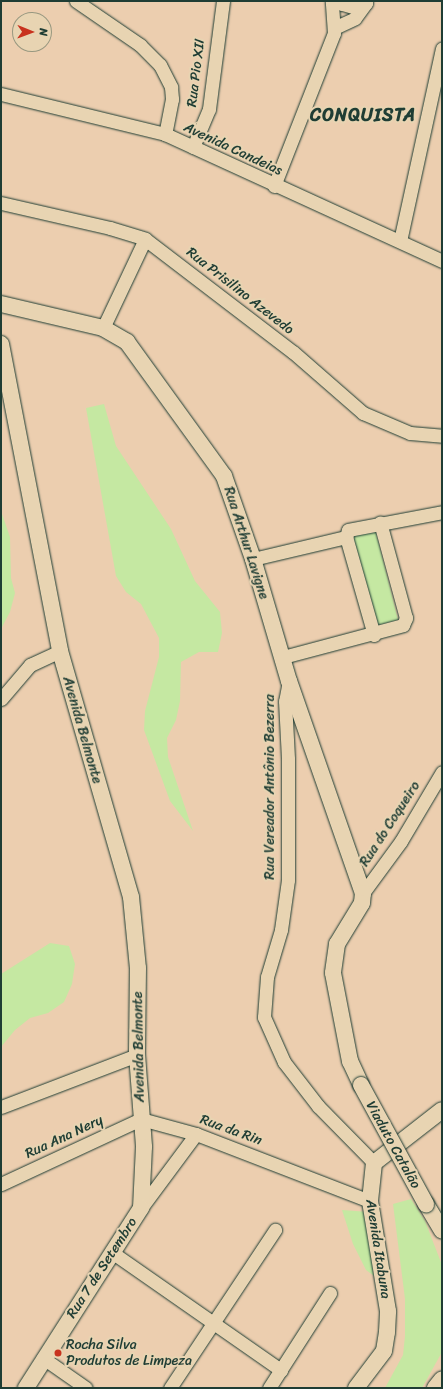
<!DOCTYPE html>
<html>
<head>
<meta charset="utf-8">
<style>
	body { margin:0 }
	#map { position:relative; width:443px; height:1389px; overflow:hidden; background:#ecceaf; font-family:Sriracha,sans-serif }
	div>[style] { position:absolute }
	.green>* { inset:0; background:#c5e8a2 }
	.roads { filter:drop-shadow(0 0 1px #1f3d34) drop-shadow(0 0 1px #1f3d34) }
	.minor>* { height:13px; margin:-6.5px; padding:0 6.5px; transform-origin:6.5px; border-radius:6.5px; background:#e8d4b2 }
	.tertiary>* { height:16px; margin:-8px; padding:0 8px; transform-origin:8px; border-radius:8px; background:#e8d4b2 }
	.bridges { filter:drop-shadow(0 0 1px #1f3d34) drop-shadow(0 0 1px #1f3d34) }
	.tertiary-bridge>* { height:16px; margin:-8px; padding:0 8px; transform-origin:8px; border-radius:8px; background:#e8d4b2 }
	.dots>* { width:11px; height:11px; translate:-50% -50%; box-sizing:border-box; border:2px solid #e8d4b2; border-radius:50% }
	span { translate:-50% -50%; white-space:nowrap; text-align:center; line-height:1.15; -webkit-text-stroke:4px #e8d4b2; paint-order:stroke }
	.street-label { font-size:14px; color:#1f3d34 }
	.poi-label { font-size:14px; color:#1f3d34 }
	.left { translate:0 -50%; text-align:left }
	.district-label { font-size:18px; color:#1f3d34; font-weight:700; letter-spacing:1px }
	.frame { position:absolute; inset:0; border:2px solid #1f3d34; pointer-events:none }
	.north { position:absolute; left:12px; top:12px; width:40px; height:40px; box-sizing:border-box; background:#e8d4b2; border:1px solid #989880; border-radius:50%; rotate:91deg; font-size:11px; font-weight:700; line-height:16px; text-align:center; color:#1f3d34 }
	.north::after { content:''; display:block; margin:auto; width:14px; height:18px; background:#c8321e; clip-path:polygon(50% 0,100% 100%,50% 72%,0 100%) }
</style>
</head>
<body>
<div id="map">
	<div class="green">
		<i style="clip-path:polygon(104px 404px,116px 446px,171px 529px,195px 581px,220px 612px,222px 633px,218px 652px,199px 652px,181px 662px,180px 701px,176px 720px,167px 738px,168px 757px,193px 831px,170px 801px,144px 730px,145px 711px,159px 657px,159px 638px,141px 604px,126px 592px,116px 576px,86px 408px)"></i>
		<i style="clip-path:polygon(1px 511px,10px 537px,11px 578px,15px 593px,10px 612px,1px 629px)"></i>
		<i style="clip-path:polygon(375px 529px,398px 620px,375px 626px,352px 535px)"></i>
		<i style="clip-path:polygon(50px 943px,69px 946px,75px 964px,72px 984px,64px 1002px,48px 1013px,30px 1018px,15px 1030px,1px 1047px,1px 974px)"></i>
		<i style="clip-path:polygon(411px 1199px,425px 1221px,442px 1265px,442px 1352px,422px 1388px,385px 1388px,403px 1355px,405px 1336px,405px 1299px,393px 1204px)"></i>
		<i style="clip-path:polygon(342px 1210px,369px 1212px,377px 1278px,366px 1270px,353px 1244px)"></i>
	</div>
	<div class="roads">
		<div class="minor">
			<i style="left:76px;top:1px;width:78px;rotate:34.5deg"></i>
			<i style="left:140px;top:45px;width:28px;rotate:45deg"></i>
			<i style="left:160px;top:65px;width:25px;rotate:63deg"></i>
			<i style="left:171px;top:87px;width:12px;rotate:85deg"></i>
			<i style="left:172px;top:99px;width:36px;rotate:101deg"></i>
			<i style="left:334px;top:28px;width:23px;rotate:-25deg"></i>
			<i style="left:355px;top:18px;width:19px;rotate:-54deg"></i>
			<i style="left:366px;top:3px;width:11px;rotate:153deg"></i>
			<i style="left:356px;top:8px;width:15px;rotate:-164deg"></i>
			<i style="left:342px;top:4px;width:3px;rotate:-108deg"></i>
			<i style="left:1px;top:94px;width:169px;rotate:13.7deg"></i>
			<i style="left:165px;top:134px;width:305px;rotate:24.6deg"></i>
			<i style="left:193px;top:147px;width:41px;rotate:-67.2deg"></i>
			<i style="left:209px;top:109px;width:109px;rotate:-82.6deg"></i>
			<i style="left:274px;top:186px;width:164px;rotate:-68.6deg"></i>
			<i style="left:334px;top:33px;width:32px;rotate:-94deg"></i>
			<i style="left:1px;top:203px;width:112px;rotate:12.9deg"></i>
			<i style="left:110px;top:228px;width:37px;rotate:17deg"></i>
			<i style="left:145px;top:239px;width:186px;rotate:37.4deg"></i>
			<i style="left:293px;top:352px;width:93px;rotate:41.1deg"></i>
			<i style="left:363px;top:413px;width:51px;rotate:23.1deg"></i>
			<i style="left:410px;top:433px;width:32px;rotate:5deg"></i>
			<i style="left:400px;top:241px;width:197px;rotate:-77.7deg"></i>
			<i style="left:103px;top:328px;width:98px;rotate:-64.7deg"></i>
			<i style="left:253px;top:559px;width:96px;rotate:-13.3deg"></i>
			<i style="left:374px;top:635px;width:102px;rotate:-105.9deg"></i>
			<i style="left:346px;top:537px;width:7px;rotate:-74deg"></i>
			<i style="left:348px;top:530px;width:96px;rotate:-10.8deg"></i>
			<i style="left:283px;top:657px;width:124px;rotate:-14.9deg"></i>
			<i style="left:403px;top:625px;width:8px;rotate:-67deg"></i>
			<i style="left:406px;top:618px;width:99px;rotate:-105.2deg"></i>
			<i style="left:289px;top:681px;width:20px;rotate:101deg"></i>
			<i style="left:285px;top:701px;width:58px;rotate:87deg"></i>
			<i style="left:288px;top:759px;width:121px;rotate:90deg"></i>
			<i style="left:288px;top:880px;width:50px;rotate:98deg"></i>
			<i style="left:281px;top:930px;width:49px;rotate:106.6deg"></i>
			<i style="left:267px;top:977px;width:40px;rotate:94.3deg"></i>
			<i style="left:264px;top:1017px;width:49px;rotate:66deg"></i>
			<i style="left:284px;top:1062px;width:56px;rotate:52.3deg"></i>
			<i style="left:318px;top:1106px;width:80px;rotate:45.5deg"></i>
			<i style="left:1px;top:699px;width:45px;rotate:-49.5deg"></i>
			<i style="left:30px;top:665px;width:33px;rotate:-25deg"></i>
			<i style="left:363px;top:893px;width:64px;rotate:-53.8deg"></i>
			<i style="left:401px;top:841px;width:80px;rotate:-59.3deg"></i>
			<i style="left:1px;top:1107px;width:146px;rotate:-20.9deg"></i>
			<i style="left:1px;top:1184px;width:154px;rotate:-24.9deg"></i>
			<i style="left:141px;top:1119px;width:57px;rotate:15.3deg"></i>
			<i style="left:196px;top:1134px;width:186px;rotate:21.1deg"></i>
			<i style="left:141px;top:1208px;width:92px;rotate:-53.4deg"></i>
			<i style="left:113px;top:1253px;width:205px;rotate:34.9deg"></i>
			<i style="left:43px;top:1358px;width:52px;rotate:34.9deg"></i>
			<i style="left:170px;top:1388px;width:190px;rotate:-56.4deg"></i>
			<i style="left:269px;top:1388px;width:113px;rotate:-57.3deg"></i>
		</div>
		<div class="tertiary">
			<i style="left:1px;top:304px;width:105px;rotate:13.2deg"></i>
			<i style="left:103px;top:328px;width:28px;rotate:30deg"></i>
			<i style="left:127px;top:342px;width:165px;rotate:54.1deg"></i>
			<i style="left:224px;top:476px;width:88px;rotate:70.7deg"></i>
			<i style="left:253px;top:559px;width:127px;rotate:73.6deg"></i>
			<i style="left:289px;top:681px;width:225px;rotate:70.8deg"></i>
			<i style="left:363px;top:893px;width:10px;rotate:96deg"></i>
			<i style="left:362px;top:903px;width:48px;rotate:121.4deg"></i>
			<i style="left:337px;top:944px;width:29px;rotate:98deg"></i>
			<i style="left:333px;top:973px;width:90px;rotate:79.1deg"></i>
			<i style="left:350px;top:1061px;width:26px;rotate:65deg"></i>
			<i style="left:1px;top:344px;width:313px;rotate:79.1deg"></i>
			<i style="left:60px;top:651px;width:256px;rotate:73.9deg"></i>
			<i style="left:131px;top:897px;width:71px;rotate:84.4deg"></i>
			<i style="left:138px;top:968px;width:87px;rotate:90.7deg"></i>
			<i style="left:137px;top:1055px;width:92px;rotate:85.6deg"></i>
			<i style="left:144px;top:1147px;width:61px;rotate:92.8deg"></i>
			<i style="left:141px;top:1208px;width:214px;rotate:122.6deg"></i>
			<i style="left:426px;top:1204px;width:31px;rotate:59deg"></i>
			<i style="left:356px;top:1388px;width:46px;rotate:-52.9deg"></i>
			<i style="left:384px;top:1351px;width:19px;rotate:-81deg"></i>
			<i style="left:387px;top:1332px;width:21px;rotate:-87deg"></i>
			<i style="left:388px;top:1311px;width:111px;rotate:-99.3deg"></i>
			<i style="left:370px;top:1201px;width:38px;rotate:-84deg"></i>
			<i style="left:374px;top:1163px;width:86px;rotate:-37.9deg"></i>
			<i style="left:435px;top:1388px;width:11px;rotate:-52deg"></i>
		</div>
	</div>
	<div class="bridges">
		<div class="tertiary-bridge">
			<i style="left:361px;top:1085px;width:136px;rotate:61.4deg"></i>
		</div>
	</div>
	<div class="dots">
		<i style="left:58px;top:1353px;background:#c8321e"></i>
	</div>
	<div class="street-label">
		<span style="left:196px;top:73px;rotate:-83deg">Rua Pio XII</span>
		<span style="left:233px;top:149px;rotate:25deg">Avenida Candeias</span>
		<span style="left:240px;top:291px;rotate:38deg">Rua Prisilino Azevedo</span>
		<span style="left:246px;top:543px;rotate:72deg">Rua Arthur Lavigne</span>
		<span style="left:82px;top:730px;rotate:74deg">Avenida Belmonte</span>
		<span style="left:270px;top:787px;rotate:-90deg">Rua Vereador Antônio Bezerra</span>
		<span style="left:390px;top:824px;rotate:-57deg">Rua do Coqueiro</span>
		<span style="left:139px;top:1047px;rotate:-91deg">Avenida Belmonte</span>
		<span style="left:231px;top:1130px;rotate:20deg">Rua da Rin</span>
		<span style="left:64px;top:1137px;rotate:-25deg">Rua Ana Nery</span>
		<span style="left:393px;top:1145px;rotate:61deg">Viaduto Catalão</span>
		<span style="left:378px;top:1249px;rotate:81deg">Avenida Itabuna</span>
		<span style="left:102px;top:1268px;rotate:-57deg">Rua 7 de Setembro</span>
	</div>
	<div class="poi-label">
		<span class="left" style="left:66px;top:1353px">Rocha Silva<br>Produtos de Limpeza</span>
	</div>
	<div class="district-label">
		<span style="left:363px;top:115px">CONQUISTA</span>
	</div>
	<div class="frame"></div>
	<div class="north">N</div>
</div>
</body>
</html>
